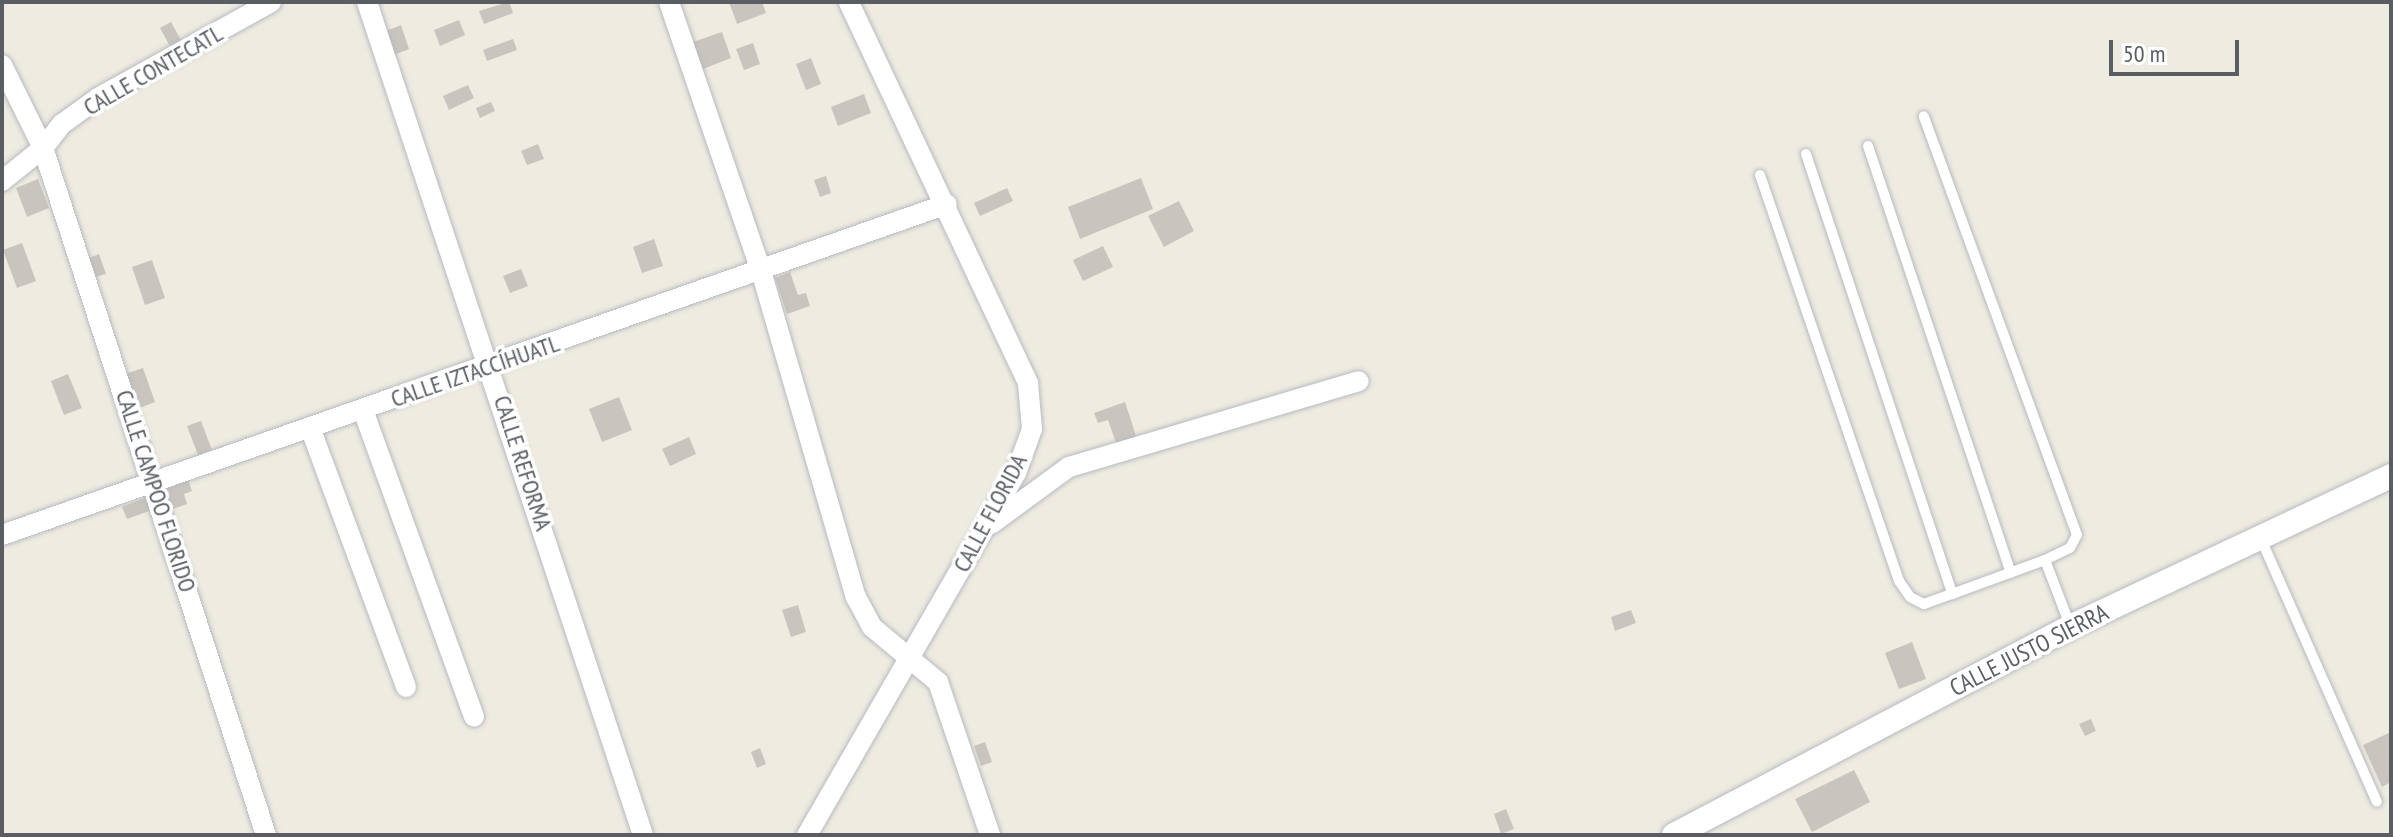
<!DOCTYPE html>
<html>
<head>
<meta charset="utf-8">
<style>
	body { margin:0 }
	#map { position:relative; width:2393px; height:837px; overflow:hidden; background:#eeebe1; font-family:"PT Sans Narrow",sans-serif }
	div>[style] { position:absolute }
	.building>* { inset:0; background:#c9c5be }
	.roads { filter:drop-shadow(0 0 2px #b7babf) drop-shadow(0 0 2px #b7babf) }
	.service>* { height:10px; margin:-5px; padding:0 5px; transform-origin:5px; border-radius:5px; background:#fff }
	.minor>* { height:20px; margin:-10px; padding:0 10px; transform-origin:10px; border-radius:10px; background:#fff }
	.tertiary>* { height:24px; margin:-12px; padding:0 12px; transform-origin:12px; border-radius:12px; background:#fff }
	span { translate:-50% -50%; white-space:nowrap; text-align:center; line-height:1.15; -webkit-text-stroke:7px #fff; paint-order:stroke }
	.street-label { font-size:24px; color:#5a5e63 }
	.frame { position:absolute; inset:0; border:4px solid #5a5e63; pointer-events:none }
	.scale { position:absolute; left:2109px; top:40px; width:130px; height:36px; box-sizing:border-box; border:4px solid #5a5e63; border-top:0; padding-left:10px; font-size:24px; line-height:28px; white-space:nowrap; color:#5a5e63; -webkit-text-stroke:6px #fff; paint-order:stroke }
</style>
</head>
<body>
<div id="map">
	<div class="building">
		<i style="clip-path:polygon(509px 2px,513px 13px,484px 24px,479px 11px)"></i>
		<i style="clip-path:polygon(729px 2px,762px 2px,766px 13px,737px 24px)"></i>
		<i style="clip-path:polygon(459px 20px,465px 35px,440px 46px,434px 30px)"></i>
		<i style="clip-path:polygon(171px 22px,182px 42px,171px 48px,160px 28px)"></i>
		<i style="clip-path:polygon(401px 25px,409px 49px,394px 55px,386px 31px)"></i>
		<i style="clip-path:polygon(722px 32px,731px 58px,703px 69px,693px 42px)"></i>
		<i style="clip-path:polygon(513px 39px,517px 50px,487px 61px,483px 50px)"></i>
		<i style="clip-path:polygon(753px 43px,760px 64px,744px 70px,736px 49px)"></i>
		<i style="clip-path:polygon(811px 58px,821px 84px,806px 90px,796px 64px)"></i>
		<i style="clip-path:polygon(468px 85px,474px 98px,449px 110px,443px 96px)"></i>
		<i style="clip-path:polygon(864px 94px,871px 113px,838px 126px,831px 107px)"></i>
		<i style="clip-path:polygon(491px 102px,495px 111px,480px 118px,476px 108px)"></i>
		<i style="clip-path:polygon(538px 144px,544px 159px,527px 165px,521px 151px)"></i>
		<i style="clip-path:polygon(826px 176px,831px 193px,820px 197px,814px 180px)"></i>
		<i style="clip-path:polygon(1141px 178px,1153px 209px,1080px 239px,1068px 207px)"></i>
		<i style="clip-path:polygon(38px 179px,49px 208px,27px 217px,16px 188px)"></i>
		<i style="clip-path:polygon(1007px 188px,1013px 201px,980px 216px,974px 203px)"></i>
		<i style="clip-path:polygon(1179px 201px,1194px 231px,1164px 247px,1148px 216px)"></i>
		<i style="clip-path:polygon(654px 239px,663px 266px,642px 273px,633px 247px)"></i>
		<i style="clip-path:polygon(22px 243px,36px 281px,17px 288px,3px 250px)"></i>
		<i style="clip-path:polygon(1103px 246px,1113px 267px,1083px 281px,1073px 260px)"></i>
		<i style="clip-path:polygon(99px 254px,106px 274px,95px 277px,89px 258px)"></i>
		<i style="clip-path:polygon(152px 260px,165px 298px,145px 305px,132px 267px)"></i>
		<i style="clip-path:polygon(521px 269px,528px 286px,510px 293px,503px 276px)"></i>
		<i style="clip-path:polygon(790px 272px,798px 295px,806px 293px,810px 306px,787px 314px,775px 278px)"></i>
		<i style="clip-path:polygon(143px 368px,155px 402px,137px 409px,125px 374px)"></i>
		<i style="clip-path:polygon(68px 374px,82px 408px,64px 415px,51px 381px)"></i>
		<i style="clip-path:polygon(619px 397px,632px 430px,602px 442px,589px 409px)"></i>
		<i style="clip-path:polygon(1125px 402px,1137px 439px,1117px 446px,1108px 420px,1098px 423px,1094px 413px)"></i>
		<i style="clip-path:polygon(201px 421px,212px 450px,198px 455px,187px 426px)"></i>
		<i style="clip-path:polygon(689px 437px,696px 454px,670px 466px,662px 449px)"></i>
		<i style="clip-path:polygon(188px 479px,192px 491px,184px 494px,187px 504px,170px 510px,162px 488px)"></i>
		<i style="clip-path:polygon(147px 497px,152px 510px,127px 519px,122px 507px)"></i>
		<i style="clip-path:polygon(798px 605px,806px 632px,791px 637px,782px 610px)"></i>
		<i style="clip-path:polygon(1631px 610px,1636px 623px,1615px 631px,1611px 617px)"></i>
		<i style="clip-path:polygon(1912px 642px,1926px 679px,1899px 689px,1885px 653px)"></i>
		<i style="clip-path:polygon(2091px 719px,2096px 731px,2085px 736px,2079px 724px)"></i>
		<i style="clip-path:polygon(2389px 733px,2391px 782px,2382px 787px,2363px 745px)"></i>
		<i style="clip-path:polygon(985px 742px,992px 762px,981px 766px,974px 746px)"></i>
		<i style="clip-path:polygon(760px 748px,766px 764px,757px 768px,751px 752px)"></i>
		<i style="clip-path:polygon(1854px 770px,1870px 802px,1812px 832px,1795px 799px)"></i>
		<i style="clip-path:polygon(1506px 809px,1514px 829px,1501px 834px,1494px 814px)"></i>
	</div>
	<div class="roads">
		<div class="service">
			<i style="left:1868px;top:146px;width:450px;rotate:71.5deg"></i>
			<i style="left:1806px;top:154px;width:464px;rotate:71.6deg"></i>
			<i style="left:1760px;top:175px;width:429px;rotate:71.1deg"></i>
			<i style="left:1899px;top:581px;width:19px;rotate:55deg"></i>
			<i style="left:1910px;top:597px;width:16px;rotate:27deg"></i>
			<i style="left:1924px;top:604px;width:30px;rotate:-20deg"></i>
			<i style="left:1952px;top:594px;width:99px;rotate:-20.1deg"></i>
			<i style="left:2045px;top:560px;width:28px;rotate:-26deg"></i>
			<i style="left:2070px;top:548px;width:15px;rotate:-62deg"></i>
			<i style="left:2077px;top:535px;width:446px;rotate:-110.1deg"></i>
			<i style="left:2261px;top:539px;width:287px;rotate:66.2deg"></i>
			<i style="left:2045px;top:560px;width:70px;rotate:69deg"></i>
		</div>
		<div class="minor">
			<i style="left:367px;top:2px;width:878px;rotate:71.67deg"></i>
			<i style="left:669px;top:2px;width:284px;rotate:71.1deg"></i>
			<i style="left:761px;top:271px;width:340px;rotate:73.8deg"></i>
			<i style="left:856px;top:597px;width:34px;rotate:62deg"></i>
			<i style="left:872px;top:627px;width:86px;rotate:39.8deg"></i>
			<i style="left:938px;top:682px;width:162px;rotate:71.2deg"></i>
			<i style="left:2px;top:65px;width:93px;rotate:63.7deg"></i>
			<i style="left:43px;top:148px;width:722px;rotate:72.02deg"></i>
			<i style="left:2px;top:181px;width:53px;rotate:-38.8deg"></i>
			<i style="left:43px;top:148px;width:31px;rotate:-52deg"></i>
			<i style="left:62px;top:124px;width:44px;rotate:-35.8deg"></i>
			<i style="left:98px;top:98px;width:198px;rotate:-29deg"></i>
			<i style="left:363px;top:410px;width:326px;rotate:70.1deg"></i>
			<i style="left:311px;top:430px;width:274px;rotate:69.7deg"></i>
			<i style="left:991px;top:524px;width:97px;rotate:-36.2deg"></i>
			<i style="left:1069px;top:467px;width:302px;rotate:-16.5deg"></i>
			<i style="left:2px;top:535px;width:1001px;rotate:-19.3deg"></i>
			<i style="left:807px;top:835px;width:418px;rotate:-60deg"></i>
			<i style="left:1016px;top:473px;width:47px;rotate:-70deg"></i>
			<i style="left:1032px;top:429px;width:46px;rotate:-95deg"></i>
			<i style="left:1028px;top:383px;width:421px;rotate:-115.2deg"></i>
		</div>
		<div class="tertiary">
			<i style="left:1674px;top:835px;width:447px;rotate:-27.7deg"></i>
			<i style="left:2070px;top:627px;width:355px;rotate:-25.2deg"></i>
		</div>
	</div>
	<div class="street-label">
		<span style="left:153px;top:70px;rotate:-30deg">CALLE CONTECATL</span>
		<span style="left:475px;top:371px;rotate:-19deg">CALLE IZTACCÍHUATL</span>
		<span style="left:523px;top:463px;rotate:72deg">CALLE REFORMA</span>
		<span style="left:156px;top:491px;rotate:72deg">CALLE CAMPOO FLORIDO</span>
		<span style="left:990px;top:513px;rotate:-62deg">CALLE FLORIDA</span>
		<span style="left:2029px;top:650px;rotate:-27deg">CALLE JUSTO SIERRA</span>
	</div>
	<div class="frame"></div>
	<div class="scale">50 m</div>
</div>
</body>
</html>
